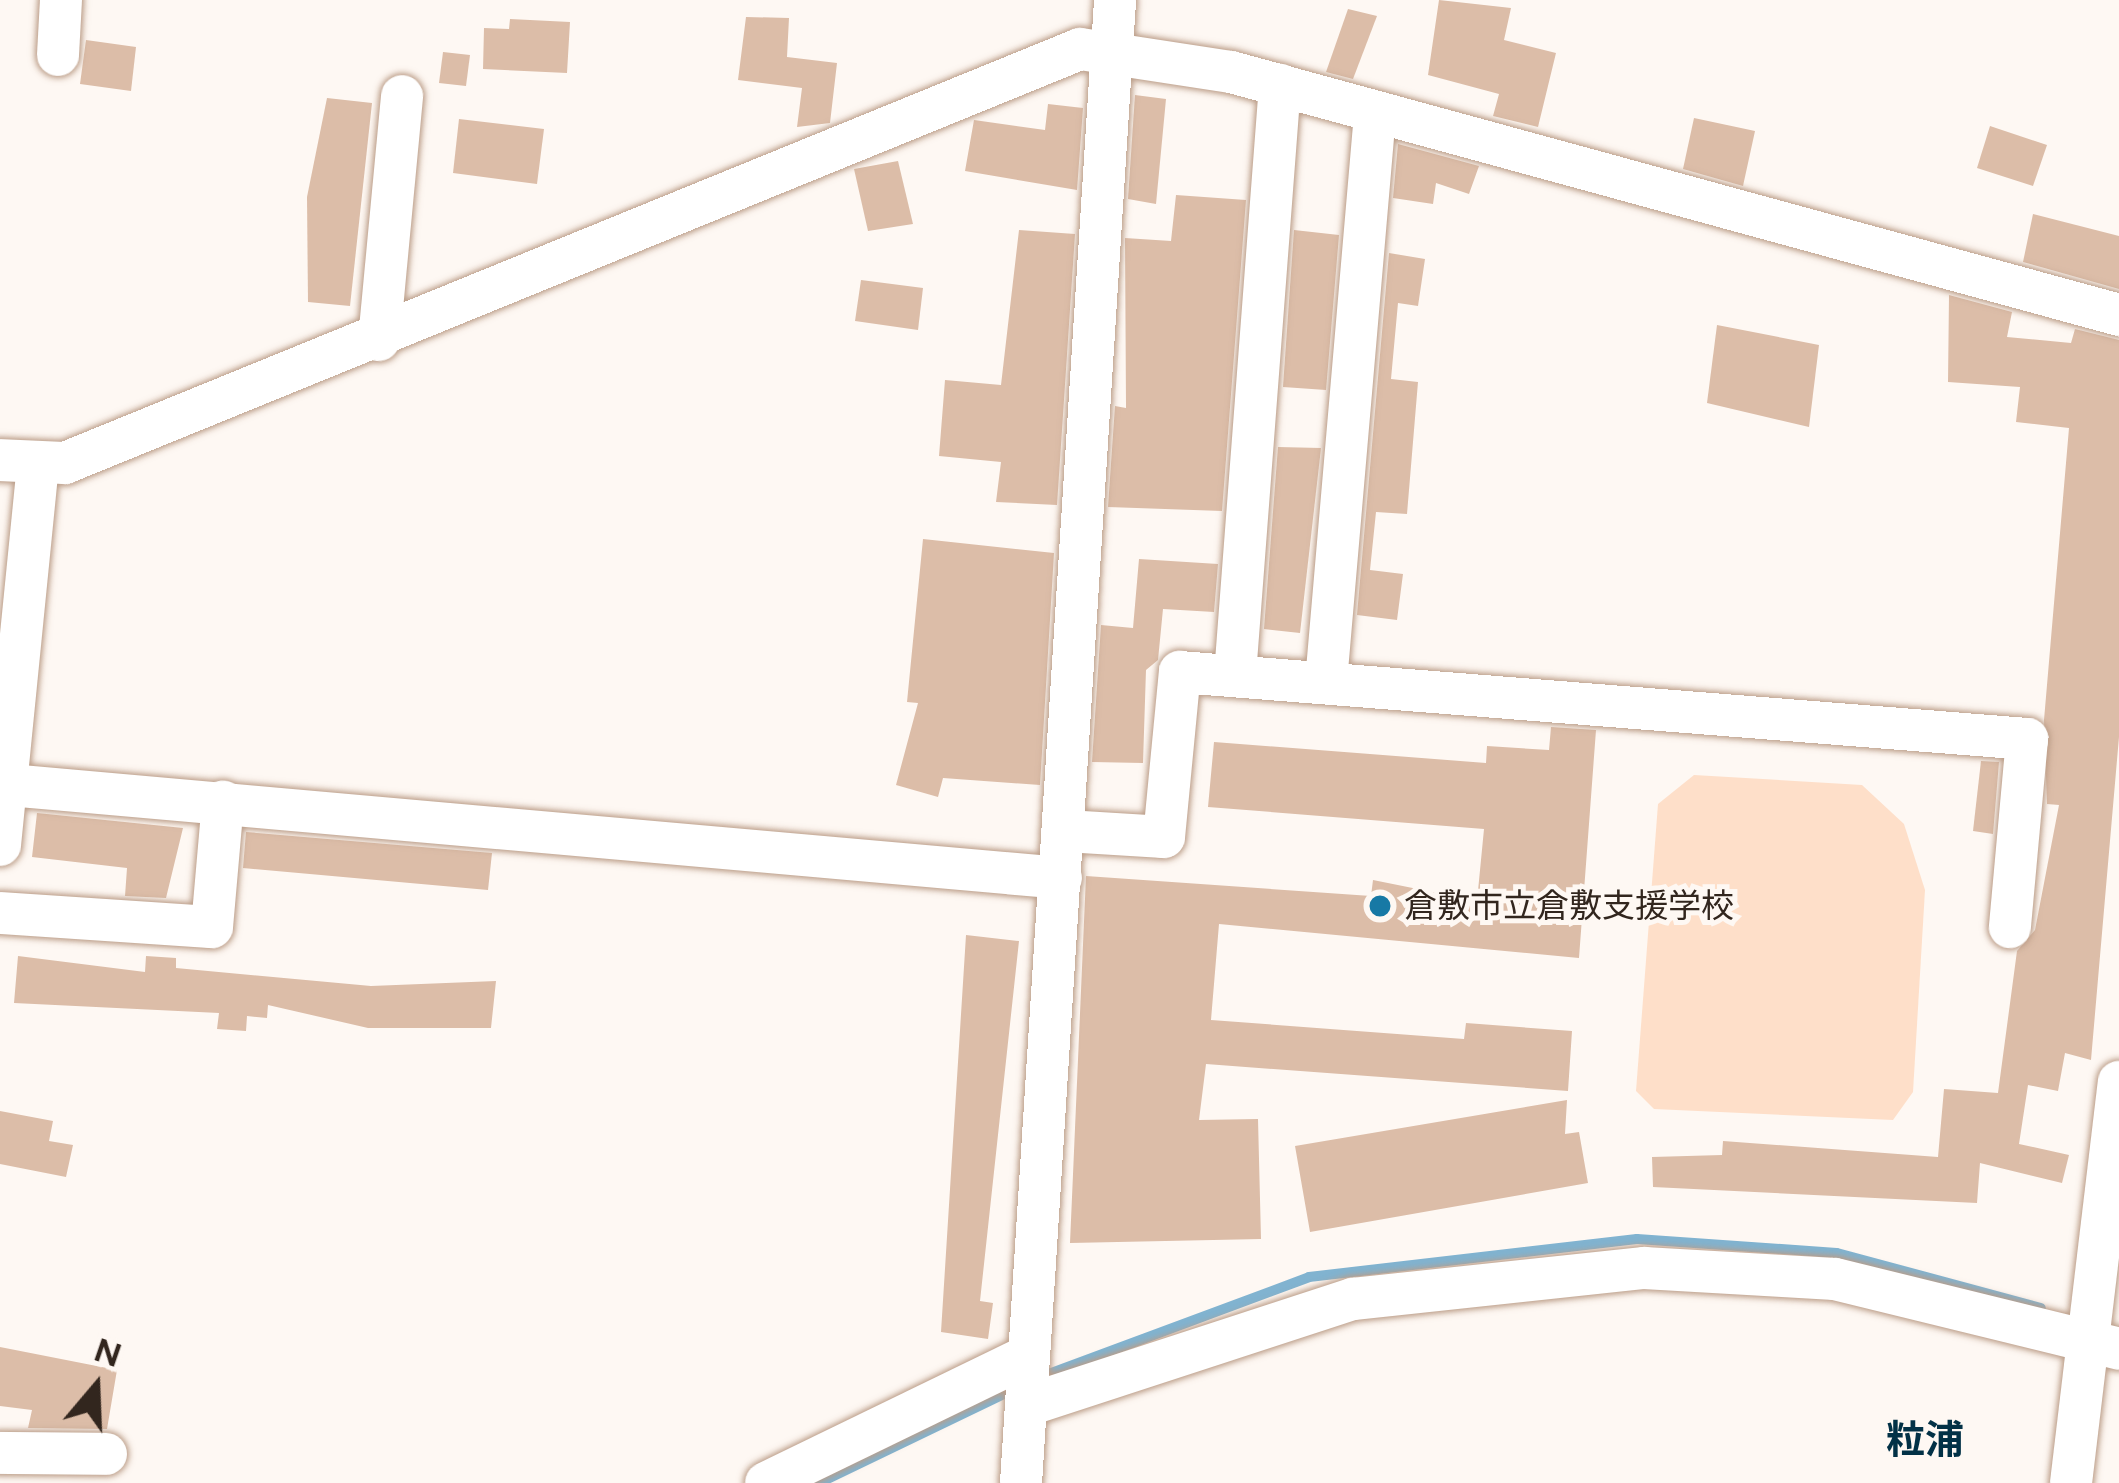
<!DOCTYPE html>
<html>
<head>
<meta charset="utf-8">
<style>
	body { margin:0 }
	#map { position:relative; width:2119px; height:1483px; overflow:hidden; background:#fef8f3; font-family:Figtree,"Noto Sans JP",sans-serif }
	div>[style] { position:absolute }
	.green>* { inset:0; background:#fedfc9 }
	.stream>* { height:10px; margin:-5px; padding:0 5px; transform-origin:5px; border-radius:5px; background:#81b3d0 }
	.building>* { inset:0; background:#dcbda8 }
	.roads { filter:drop-shadow(0 0 3px #bb9d88) drop-shadow(0 0 3px #bb9d88) }
	.minor>* { height:42px; margin:-21px; padding:0 21px; transform-origin:21px; border-radius:21px; background:#fff }
	.dots>* { width:33px; height:33px; translate:-50% -50%; box-sizing:border-box; border:6px solid #fef8f3; border-radius:50% }
	span { translate:-50% -50%; white-space:nowrap; text-align:center; line-height:1.15; -webkit-text-stroke:10px #fef8f3; paint-order:stroke }
	.poi-label { font-size:33px; color:#32261e }
	.left { translate:0 -50%; text-align:left }
	.quarter-label { font-size:39px; color:#023146; font-weight:700 }
	.north { position:absolute; left:36px; top:1327px; width:120px; height:120px; -webkit-text-stroke:9px #fef8f3; paint-order:stroke; rotate:19deg; font-size:33px; font-weight:700; line-height:48px; text-align:center; color:#32261e }
	.north::after { content:''; display:block; margin:auto; width:42px; height:54px; background:#32261e; clip-path:polygon(50% 0,100% 100%,50% 72%,0 100%) }
</style>
</head>
<body>
<div id="map">
	<div class="green">
		<i style="clip-path:polygon(1694px 775px,1862px 785px,1904px 824px,1925px 890px,1913px 1092px,1893px 1120px,1654px 1109px,1636px 1091px,1658px 804px)"></i>
	</div>
	<div class="stream">
		<i style="left:1038px;top:1378px;width:289px;rotate:-20.4deg"></i>
		<i style="left:1309px;top:1277px;width:330px;rotate:-6.6deg"></i>
		<i style="left:1637px;top:1239px;width:200px;rotate:4deg"></i>
		<i style="left:1837px;top:1253px;width:211px;rotate:15.1deg"></i>
		<i style="left:819px;top:1483px;width:219px;rotate:-25.7deg"></i>
	</div>
	<div class="building">
		<i style="clip-path:polygon(1439px 0,1511px 8px,1504px 40px,1556px 53px,1538px 127px,1493px 116px,1499px 94px,1428px 75px)"></i>
		<i style="clip-path:polygon(1348px 9px,1377px 16px,1353px 79px,1326px 72px)"></i>
		<i style="clip-path:polygon(746px 17px,789px 18px,787px 57px,837px 63px,830px 123px,797px 127px,802px 88px,738px 80px)"></i>
		<i style="clip-path:polygon(510px 19px,570px 22px,567px 73px,483px 69px,484px 28px,509px 29px)"></i>
		<i style="clip-path:polygon(86px 40px,136px 47px,131px 91px,80px 84px)"></i>
		<i style="clip-path:polygon(443px 52px,470px 55px,466px 86px,439px 83px)"></i>
		<i style="clip-path:polygon(1135px 95px,1166px 99px,1156px 204px,1128px 199px)"></i>
		<i style="clip-path:polygon(327px 98px,372px 103px,350px 306px,308px 302px,307px 197px)"></i>
		<i style="clip-path:polygon(1048px 104px,1083px 108px,1077px 190px,965px 171px,974px 120px,1045px 130px)"></i>
		<i style="clip-path:polygon(1694px 118px,1755px 131px,1743px 186px,1683px 169px)"></i>
		<i style="clip-path:polygon(459px 119px,544px 129px,537px 184px,453px 173px)"></i>
		<i style="clip-path:polygon(1990px 126px,2047px 145px,2033px 186px,1977px 168px)"></i>
		<i style="clip-path:polygon(1398px 144px,1479px 166px,1469px 194px,1436px 183px,1433px 204px,1393px 198px)"></i>
		<i style="clip-path:polygon(898px 161px,913px 224px,868px 231px,854px 169px)"></i>
		<i style="clip-path:polygon(1176px 195px,1246px 200px,1222px 511px,1108px 507px,1115px 406px,1126px 408px,1125px 238px,1171px 241px)"></i>
		<i style="clip-path:polygon(2033px 214px,2119px 236px,2119px 289px,2023px 262px)"></i>
		<i style="clip-path:polygon(1019px 230px,1075px 234px,1057px 505px,996px 502px,1001px 462px,939px 456px,945px 380px,1001px 385px)"></i>
		<i style="clip-path:polygon(1294px 230px,1339px 235px,1326px 390px,1283px 387px)"></i>
		<i style="clip-path:polygon(1389px 253px,1425px 259px,1418px 306px,1398px 303px,1391px 379px,1418px 382px,1407px 514px,1376px 512px,1370px 570px,1403px 574px,1397px 620px,1357px 615px)"></i>
		<i style="clip-path:polygon(861px 280px,923px 288px,918px 330px,855px 321px)"></i>
		<i style="clip-path:polygon(1949px 295px,2012px 312px,2007px 337px,2071px 343px,2075px 329px,2119px 340px,2119px 737px,2091px 1060px,2065px 1053px,2058px 1091px,2028px 1085px,2019px 1144px,2069px 1155px,2062px 1183px,1980px 1163px,1977px 1203px,1653px 1187px,1652px 1157px,1722px 1155px,1723px 1141px,1938px 1157px,1944px 1089px,1998px 1093px,2017px 951px,2035px 930px,2059px 805px,2047px 804px,2044px 720px,2069px 428px,2016px 422px,2020px 387px,1948px 382px)"></i>
		<i style="clip-path:polygon(1717px 325px,1819px 345px,1809px 427px,1707px 403px)"></i>
		<i style="clip-path:polygon(1278px 447px,1321px 448px,1300px 633px,1264px 629px)"></i>
		<i style="clip-path:polygon(923px 539px,1054px 553px,1040px 785px,943px 778px,938px 797px,896px 785px,918px 703px,907px 702px)"></i>
		<i style="clip-path:polygon(1139px 559px,1218px 564px,1214px 612px,1163px 609px,1158px 660px,1146px 670px,1143px 763px,1092px 762px,1101px 625px,1133px 628px)"></i>
		<i style="clip-path:polygon(1551px 727px,1596px 730px,1579px 958px,1219px 924px,1211px 1020px,1464px 1039px,1466px 1023px,1572px 1031px,1568px 1091px,1206px 1064px,1199px 1120px,1258px 1119px,1261px 1239px,1070px 1243px,1086px 876px,1371px 896px,1373px 880px,1477px 901px,1484px 829px,1208px 807px,1214px 742px,1486px 763px,1487px 746px,1549px 750px)"></i>
		<i style="clip-path:polygon(1981px 761px,1999px 762px,1993px 834px,1973px 831px)"></i>
		<i style="clip-path:polygon(37px 813px,183px 828px,166px 898px,125px 896px,127px 868px,32px 857px)"></i>
		<i style="clip-path:polygon(246px 832px,492px 853px,488px 890px,243px 868px)"></i>
		<i style="clip-path:polygon(966px 935px,1019px 941px,980px 1301px,993px 1303px,988px 1339px,941px 1332px)"></i>
		<i style="clip-path:polygon(18px 956px,145px 972px,146px 956px,176px 958px,176px 968px,371px 986px,496px 981px,491px 1028px,368px 1028px,268px 1005px,267px 1018px,247px 1016px,246px 1031px,217px 1029px,219px 1013px,14px 1003px)"></i>
		<i style="clip-path:polygon(1567px 1100px,1565px 1134px,1579px 1132px,1588px 1183px,1310px 1232px,1295px 1146px)"></i>
		<i style="clip-path:polygon(0 1111px,53px 1121px,49px 1141px,73px 1145px,66px 1177px,0 1164px)"></i>
		<i style="clip-path:polygon(0 1347px,117px 1370px,107px 1429px,28px 1428px,32px 1410px,0 1406px)"></i>
	</div>
	<div class="roads">
		<div class="minor">
			<i style="left:58px;top:55px;width:55px;rotate:-86.9deg"></i>
			<i style="left:379px;top:340px;width:245px;rotate:-84.6deg"></i>
			<i style="left:0;top:460px;width:65px;rotate:2.6deg"></i>
			<i style="left:65px;top:463px;width:1096px;rotate:-22.19deg"></i>
			<i style="left:1080px;top:49px;width:153px;rotate:8.7deg"></i>
			<i style="left:1231px;top:72px;width:921px;rotate:15.3deg"></i>
			<i style="left:1235px;top:675px;width:592px;rotate:-85.64deg"></i>
			<i style="left:1326px;top:682px;width:570px;rotate:-85.07deg"></i>
			<i style="left:9px;top:785px;width:1056px;rotate:5.05deg"></i>
			<i style="left:1066px;top:831px;width:98px;rotate:3.5deg"></i>
			<i style="left:1164px;top:837px;width:166px;rotate:-84.5deg"></i>
			<i style="left:1180px;top:672px;width:850px;rotate:4.52deg"></i>
			<i style="left:2027px;top:739px;width:189px;rotate:95.2deg"></i>
			<i style="left:0;top:845px;width:380px;rotate:-84.3deg"></i>
			<i style="left:0;top:913px;width:212px;rotate:3.8deg"></i>
			<i style="left:212px;top:927px;width:126px;rotate:-85deg"></i>
			<i style="left:1028px;top:1405px;width:342px;rotate:-18.1deg"></i>
			<i style="left:1353px;top:1299px;width:293px;rotate:-6.1deg"></i>
			<i style="left:1644px;top:1268px;width:191px;rotate:3.3deg"></i>
			<i style="left:1835px;top:1279px;width:292px;rotate:13.8deg"></i>
			<i style="left:0;top:1453px;width:106px;rotate:0.5deg"></i>
			<i style="left:766px;top:1483px;width:290px;rotate:-25.9deg"></i>
			<i style="left:1021px;top:1483px;width:1486px;rotate:-86.37deg"></i>
			<i style="left:2071px;top:1483px;width:404px;rotate:-83.2deg"></i>
		</div>
	</div>
	<div class="dots">
		<i style="left:1380px;top:906px;background:#1779a5"></i>
	</div>
	<div class="poi-label">
		<span class="left" style="left:1404px;top:906px">倉敷市立倉敷支援学校</span>
	</div>
	<div class="quarter-label">
		<span style="left:1925px;top:1440px">粒浦</span>
	</div>
	<div class="north">N</div>
</div>
</body>
</html>
